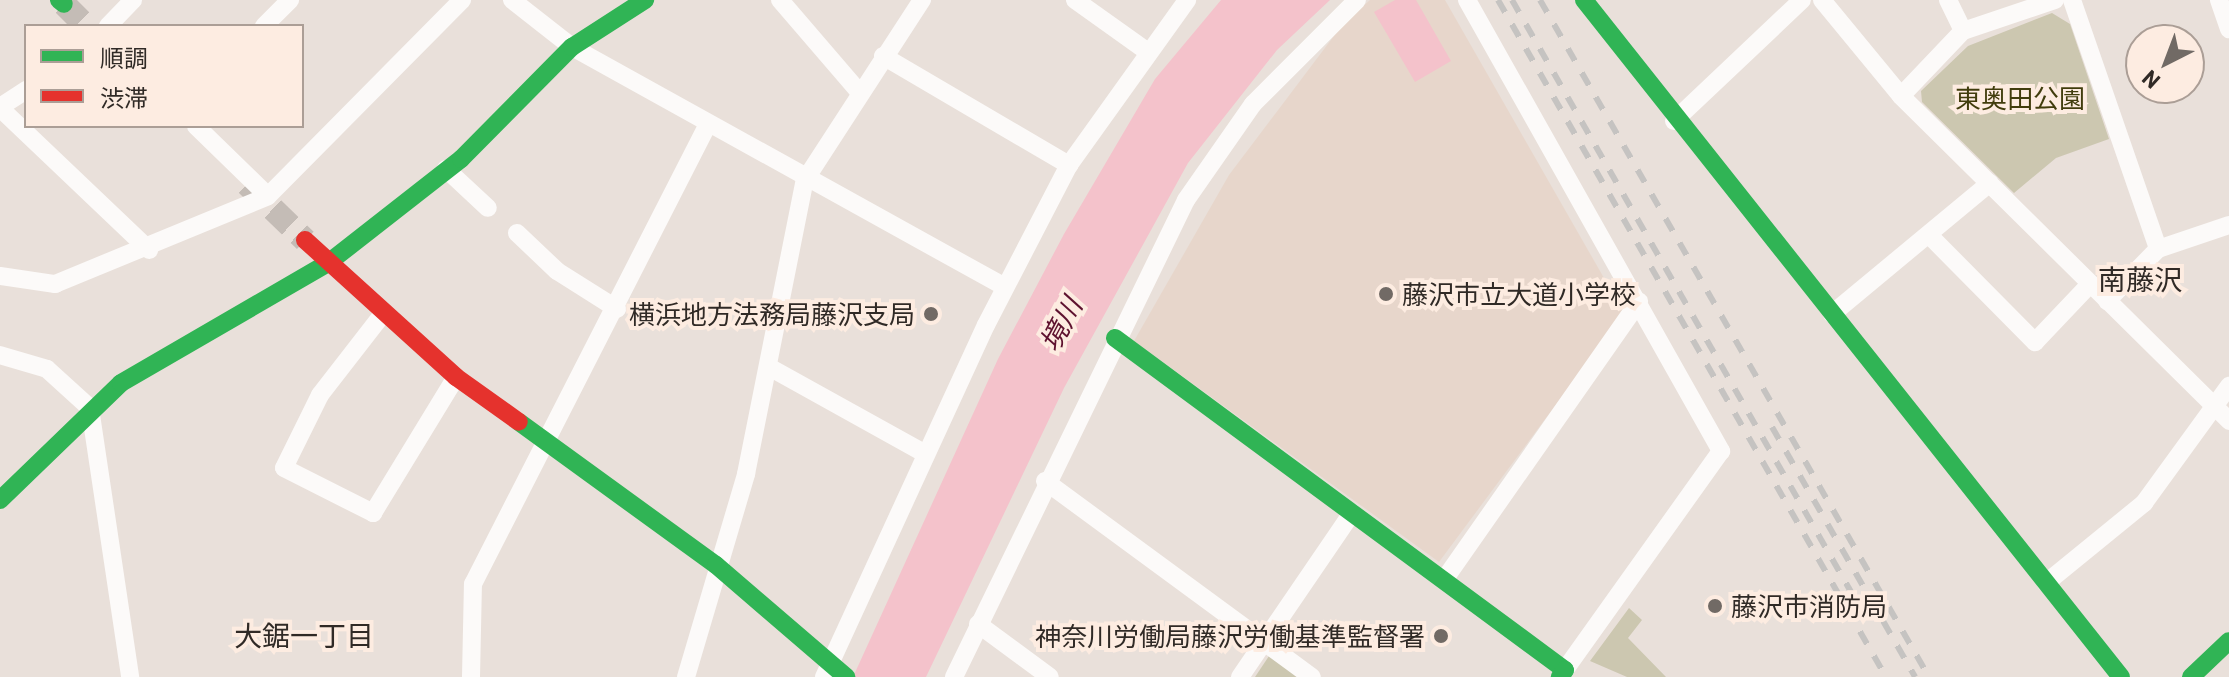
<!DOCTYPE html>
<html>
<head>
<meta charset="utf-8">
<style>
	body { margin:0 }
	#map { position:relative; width:2229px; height:677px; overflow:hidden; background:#e9e0da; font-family:Barlow,"Noto Sans JP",sans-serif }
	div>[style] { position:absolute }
	.built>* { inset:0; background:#e7d6cb }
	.green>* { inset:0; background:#ccc7b0 }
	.water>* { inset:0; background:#f4c2cb }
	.secondary-tunnel>* { height:24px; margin-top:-12px; transform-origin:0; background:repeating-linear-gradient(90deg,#c4bcb6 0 24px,transparent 0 36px) }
	.street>* { height:18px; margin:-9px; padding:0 9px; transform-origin:9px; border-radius:9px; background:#fcfaf9 }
	.fast>* { height:18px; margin:-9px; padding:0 9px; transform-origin:9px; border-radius:9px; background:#30b455 }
	.jam>* { height:18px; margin:-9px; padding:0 9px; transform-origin:9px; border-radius:9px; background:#e5322d }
	.rail>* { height:6px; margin-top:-3px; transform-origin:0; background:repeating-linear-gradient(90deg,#c5c3c1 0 14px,transparent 0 28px) }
	.dots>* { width:22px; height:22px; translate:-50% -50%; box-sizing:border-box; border:4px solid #fdece1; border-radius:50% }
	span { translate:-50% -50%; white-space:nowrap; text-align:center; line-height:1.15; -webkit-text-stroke:8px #fdece1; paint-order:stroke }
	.park-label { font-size:26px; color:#413d0d }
	.poi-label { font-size:26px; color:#302a26 }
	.left { translate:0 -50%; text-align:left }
	.right { translate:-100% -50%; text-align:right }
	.neighbourhood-label { font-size:28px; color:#302a26 }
	.water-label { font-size:28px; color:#5e122f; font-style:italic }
	.legend { position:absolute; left:24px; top:24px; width:280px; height:104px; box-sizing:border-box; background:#fdece1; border:2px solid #ab9e96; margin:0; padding:10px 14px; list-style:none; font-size:24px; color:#302a26 }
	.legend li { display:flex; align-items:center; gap:16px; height:40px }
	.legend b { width:40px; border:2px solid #ab9e96 }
	.north { position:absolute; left:2125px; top:24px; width:80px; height:80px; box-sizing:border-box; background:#fdece1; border:2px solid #ab9e96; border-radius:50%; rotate:222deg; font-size:22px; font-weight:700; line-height:32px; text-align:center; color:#302a26 }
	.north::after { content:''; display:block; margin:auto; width:28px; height:36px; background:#716a65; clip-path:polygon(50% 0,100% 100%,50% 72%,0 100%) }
</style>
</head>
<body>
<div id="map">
	<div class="built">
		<i style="clip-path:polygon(1370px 0,1445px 0,1624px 313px,1439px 562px,1134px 341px,1229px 175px,1343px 24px)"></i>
	</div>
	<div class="green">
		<i style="clip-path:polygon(2052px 13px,2070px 24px,2109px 139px,2056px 158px,2014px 193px,1922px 102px,1921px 91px,1968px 46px)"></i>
		<i style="clip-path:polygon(1629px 608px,1642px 620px,1628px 638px,1666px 677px,1627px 677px,1590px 661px)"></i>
		<i style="clip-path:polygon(1275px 647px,1317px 677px,1255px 677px)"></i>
	</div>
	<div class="water">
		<i style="clip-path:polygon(1221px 0,1330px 0,1277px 50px,1188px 163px,1064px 388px,926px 677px,853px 677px,998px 359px,1064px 234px,1155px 79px)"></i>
		<i style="clip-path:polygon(1395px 0,1416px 0,1451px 61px,1415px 82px,1374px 12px)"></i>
	</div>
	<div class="secondary-tunnel">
		<i style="left:64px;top:4px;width:31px;rotate:45deg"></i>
		<i style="left:247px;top:184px;width:81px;rotate:44deg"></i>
	</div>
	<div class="street">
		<i style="left:512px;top:0;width:76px;rotate:38.1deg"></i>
		<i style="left:572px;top:47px;width:495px;rotate:29deg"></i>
		<i style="left:780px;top:0;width:123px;rotate:49.3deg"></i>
		<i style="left:1075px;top:0;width:86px;rotate:35.5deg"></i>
		<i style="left:1467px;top:0;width:518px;rotate:60.61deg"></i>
		<i style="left:1721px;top:451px;width:269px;rotate:125.5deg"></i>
		<i style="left:1822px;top:0;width:124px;rotate:50.5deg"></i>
		<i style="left:1901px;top:96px;width:462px;rotate:44.7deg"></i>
		<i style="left:1948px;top:0;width:34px;rotate:64deg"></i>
		<i style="left:2072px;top:0;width:263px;rotate:70.9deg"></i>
		<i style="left:2219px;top:0;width:31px;rotate:71deg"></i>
		<i style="left:108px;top:26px;width:36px;rotate:-46deg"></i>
		<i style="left:264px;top:26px;width:37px;rotate:-45deg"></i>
		<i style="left:883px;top:56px;width:216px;rotate:30.4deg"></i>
		<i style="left:1901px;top:96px;width:90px;rotate:-46.4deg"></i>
		<i style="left:1963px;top:31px;width:97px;rotate:-18.6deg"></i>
		<i style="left:0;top:107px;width:31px;rotate:-33deg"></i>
		<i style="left:0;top:108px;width:206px;rotate:43.6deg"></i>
		<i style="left:1674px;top:121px;width:176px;rotate:-43.4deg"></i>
		<i style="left:196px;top:126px;width:100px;rotate:44.2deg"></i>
		<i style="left:446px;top:169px;width:57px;rotate:42.9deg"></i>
		<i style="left:517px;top:233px;width:55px;rotate:43.5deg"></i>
		<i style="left:557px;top:271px;width:71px;rotate:32.3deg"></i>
		<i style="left:1931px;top:237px;width:148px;rotate:45.3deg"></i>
		<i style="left:2035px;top:342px;width:80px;rotate:-46.5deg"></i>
		<i style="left:0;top:276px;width:56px;rotate:8.3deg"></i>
		<i style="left:55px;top:284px;width:230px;rotate:-22.4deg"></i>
		<i style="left:268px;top:196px;width:276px;rotate:-45.3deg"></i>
		<i style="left:2107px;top:301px;width:73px;rotate:-45.6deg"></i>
		<i style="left:2158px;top:249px;width:75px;rotate:-18.7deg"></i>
		<i style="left:1832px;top:314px;width:205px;rotate:-39.7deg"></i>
		<i style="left:382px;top:315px;width:101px;rotate:127.8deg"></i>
		<i style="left:320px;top:395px;width:81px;rotate:116.3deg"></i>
		<i style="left:284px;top:468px;width:100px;rotate:26.8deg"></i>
		<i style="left:373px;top:513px;width:159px;rotate:-58.6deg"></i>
		<i style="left:0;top:355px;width:49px;rotate:16.6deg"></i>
		<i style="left:47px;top:369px;width:58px;rotate:42.2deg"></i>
		<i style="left:90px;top:408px;width:272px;rotate:81.5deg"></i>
		<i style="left:769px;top:367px;width:179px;rotate:29deg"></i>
		<i style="left:1045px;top:481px;width:331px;rotate:36.3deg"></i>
		<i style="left:1444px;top:580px;width:340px;rotate:-55deg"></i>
		<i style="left:2046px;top:583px;width:127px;rotate:-39.2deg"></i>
		<i style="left:2144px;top:503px;width:145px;rotate:-54deg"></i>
		<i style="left:978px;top:624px;width:89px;rotate:36.4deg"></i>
		<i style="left:471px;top:677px;width:93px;rotate:-88.8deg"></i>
		<i style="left:473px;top:584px;width:517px;rotate:-62.94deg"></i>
		<i style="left:686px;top:677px;width:212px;rotate:-73.5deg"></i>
		<i style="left:746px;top:474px;width:300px;rotate:-78.7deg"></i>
		<i style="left:805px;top:180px;width:215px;rotate:-57deg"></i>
		<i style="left:824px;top:677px;width:387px;rotate:-65.3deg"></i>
		<i style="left:986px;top:325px;width:180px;rotate:-62.6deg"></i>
		<i style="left:1069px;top:165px;width:203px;rotate:-54.4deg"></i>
		<i style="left:954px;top:677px;width:530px;rotate:-64.06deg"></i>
		<i style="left:1186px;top:200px;width:117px;rotate:-55.1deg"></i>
		<i style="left:1253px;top:104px;width:147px;rotate:-45deg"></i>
		<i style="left:1240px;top:677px;width:199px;rotate:-55.7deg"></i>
	</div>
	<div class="fast">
		<i style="left:59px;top:0;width:6px;rotate:39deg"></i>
		<i style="left:1584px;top:0;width:864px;rotate:51.58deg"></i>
		<i style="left:1115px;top:338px;width:559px;rotate:36.42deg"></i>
		<i style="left:1565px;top:670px;width:9px;rotate:126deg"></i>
		<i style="left:519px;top:422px;width:243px;rotate:36deg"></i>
		<i style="left:716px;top:565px;width:172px;rotate:40.7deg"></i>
		<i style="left:0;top:500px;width:168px;rotate:-44deg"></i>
		<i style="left:121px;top:383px;width:239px;rotate:-30.1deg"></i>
		<i style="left:328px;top:263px;width:169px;rotate:-38deg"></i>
		<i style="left:461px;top:159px;width:158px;rotate:-45.3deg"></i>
		<i style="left:572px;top:47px;width:87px;rotate:-32.8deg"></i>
		<i style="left:2191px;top:677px;width:52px;rotate:-43.5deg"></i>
	</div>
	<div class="jam">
		<i style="left:305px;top:240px;width:204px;rotate:42.2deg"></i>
		<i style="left:456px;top:377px;width:77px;rotate:35.5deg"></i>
	</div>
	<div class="rail">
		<i style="left:1498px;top:0;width:780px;rotate:60.18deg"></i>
		<i style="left:1512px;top:0;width:712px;rotate:60.2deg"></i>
		<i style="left:1540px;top:0;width:781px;rotate:60.12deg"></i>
		<i style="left:1772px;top:427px;width:288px;rotate:60.2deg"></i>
	</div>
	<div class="dots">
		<i style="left:1386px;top:294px;background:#716a65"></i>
		<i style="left:931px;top:314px;background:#716a65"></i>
		<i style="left:1715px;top:606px;background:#716a65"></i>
		<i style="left:1441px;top:636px;background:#716a65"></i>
	</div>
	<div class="park-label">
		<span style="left:2020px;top:98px">東奥田公園</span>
	</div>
	<div class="poi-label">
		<span class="left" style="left:1402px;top:294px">藤沢市立大道小学校</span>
		<span class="right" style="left:915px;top:314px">横浜地方法務局藤沢支局</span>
		<span class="left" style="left:1731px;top:606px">藤沢市消防局</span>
		<span class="right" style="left:1425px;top:636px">神奈川労働局藤沢労働基準監督署</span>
	</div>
	<div class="neighbourhood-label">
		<span style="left:2140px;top:279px">南藤沢</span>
		<span style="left:304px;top:635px">大鋸一丁目</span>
	</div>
	<div class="water-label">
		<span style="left:1060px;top:324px;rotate:-62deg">境川</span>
	</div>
	<ul class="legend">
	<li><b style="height:10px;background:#30b455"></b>順調</li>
	<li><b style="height:10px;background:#e5322d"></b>渋滞</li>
	</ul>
	<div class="north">N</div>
</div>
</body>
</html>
